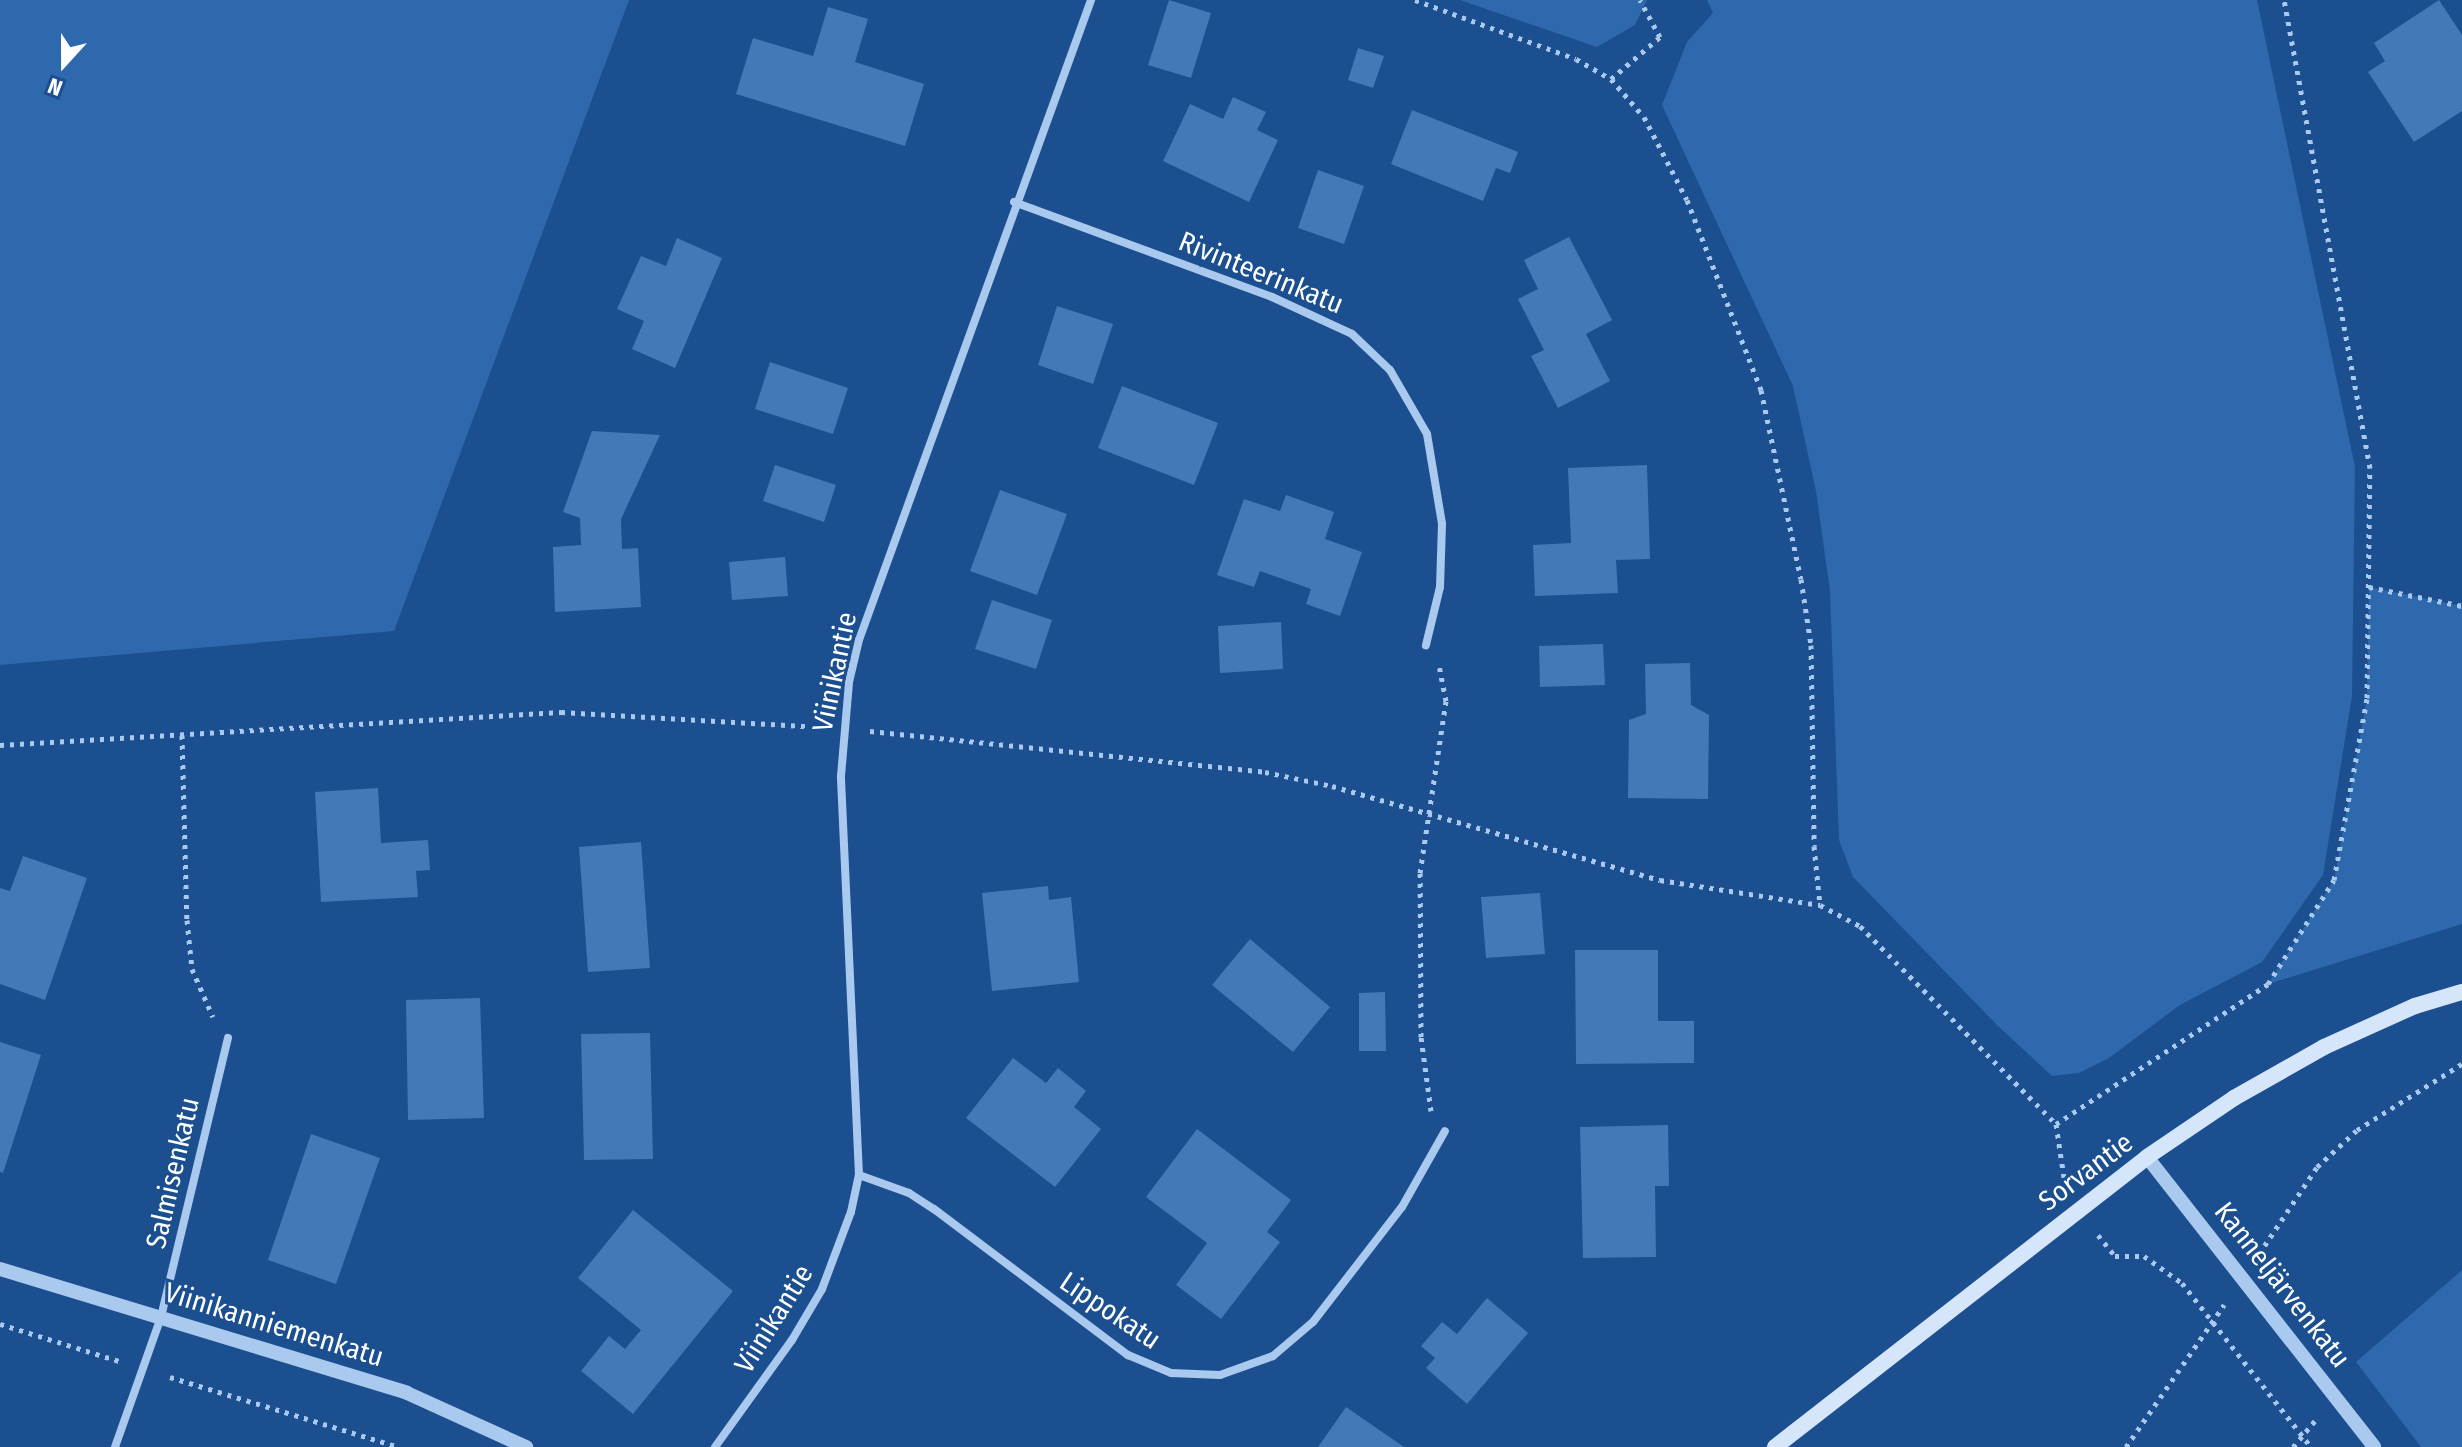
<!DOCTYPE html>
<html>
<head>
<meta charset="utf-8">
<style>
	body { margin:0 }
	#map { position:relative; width:2462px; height:1447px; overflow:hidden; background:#1b4f8f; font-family:"Fira Sans Condensed",sans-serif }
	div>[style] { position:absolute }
	.green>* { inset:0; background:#2e69ad }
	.building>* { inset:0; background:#4478b7 }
	.path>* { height:5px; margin-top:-2.5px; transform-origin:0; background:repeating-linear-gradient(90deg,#a9c9ee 0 4px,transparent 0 10px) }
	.minor>* { height:8px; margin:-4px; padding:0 4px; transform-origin:4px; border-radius:4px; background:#a9c9ee }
	.tertiary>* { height:14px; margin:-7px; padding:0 7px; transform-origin:7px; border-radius:7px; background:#a9c9ee }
	.secondary>* { height:16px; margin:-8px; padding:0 8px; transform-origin:8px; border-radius:8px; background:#d6e6fa }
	span { translate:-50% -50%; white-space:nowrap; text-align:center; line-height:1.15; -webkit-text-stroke:6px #1b4f8f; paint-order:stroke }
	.street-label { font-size:28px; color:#fff }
	.north { position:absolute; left:24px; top:24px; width:80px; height:80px; -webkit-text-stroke:6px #1b4f8f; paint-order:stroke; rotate:201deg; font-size:22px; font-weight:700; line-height:32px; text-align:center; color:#fff }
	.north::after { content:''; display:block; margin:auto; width:28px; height:36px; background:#fff; clip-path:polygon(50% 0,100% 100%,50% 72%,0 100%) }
</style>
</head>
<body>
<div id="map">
	<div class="green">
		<i style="clip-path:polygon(0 0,629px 0,394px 631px,0 665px)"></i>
		<i style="clip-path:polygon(1460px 0,1647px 0,1635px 25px,1597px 47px)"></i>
		<i style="clip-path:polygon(1707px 0,2257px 0,2355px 467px,2352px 696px,2323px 875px,2262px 962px,2180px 1005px,2109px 1058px,2079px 1073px,2052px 1076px,1998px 1026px,1853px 877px,1839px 840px,1830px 591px,1816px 491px,1793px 386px,1662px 105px,1687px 42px,1713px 13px)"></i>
		<i style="clip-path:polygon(2369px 587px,2462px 606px,2462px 924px,2268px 984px,2334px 880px,2367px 698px)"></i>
		<i style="clip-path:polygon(2462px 1270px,2462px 1447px,2421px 1447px,2356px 1362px)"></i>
	</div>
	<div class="building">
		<i style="clip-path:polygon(1169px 0,1211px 13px,1191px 78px,1148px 65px)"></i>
		<i style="clip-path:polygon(2439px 0,2462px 35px,2462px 111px,2414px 142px,2368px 72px,2385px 61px,2374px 43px)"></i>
		<i style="clip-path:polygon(828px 7px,868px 19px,855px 62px,924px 84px,905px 146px,736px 94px,753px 38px,813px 56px)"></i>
		<i style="clip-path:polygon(1358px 48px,1384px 56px,1373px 88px,1348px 80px)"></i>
		<i style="clip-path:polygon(1233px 97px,1266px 112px,1257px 130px,1278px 140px,1249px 202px,1163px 161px,1190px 104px,1223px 119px)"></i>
		<i style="clip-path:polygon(1412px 110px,1518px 152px,1510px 173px,1496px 168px,1483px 201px,1391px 164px)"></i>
		<i style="clip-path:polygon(1318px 170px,1364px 186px,1344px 244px,1298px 228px)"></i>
		<i style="clip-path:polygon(1569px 237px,1612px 320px,1586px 334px,1610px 381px,1558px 408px,1531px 356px,1544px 350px,1518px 299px,1538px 289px,1524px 260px)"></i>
		<i style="clip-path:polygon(677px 238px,722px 258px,675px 368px,632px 349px,644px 321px,617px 309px,641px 256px,666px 266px)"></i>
		<i style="clip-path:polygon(1057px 306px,1113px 324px,1093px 384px,1038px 365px)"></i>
		<i style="clip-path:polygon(770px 362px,848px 388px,833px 434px,755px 409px)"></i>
		<i style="clip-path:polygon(1122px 386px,1218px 423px,1194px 485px,1098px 448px)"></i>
		<i style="clip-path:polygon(592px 431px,660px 435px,621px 519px,622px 549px,638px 548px,641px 607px,555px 612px,553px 547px,581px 545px,580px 518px,563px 512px)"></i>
		<i style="clip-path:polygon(775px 465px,836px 485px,824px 522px,763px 501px)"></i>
		<i style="clip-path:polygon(1647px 465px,1650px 559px,1616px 560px,1618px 593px,1535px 596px,1533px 545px,1571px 543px,1568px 468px)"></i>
		<i style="clip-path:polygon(1000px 490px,1067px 514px,1037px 595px,970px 571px)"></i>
		<i style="clip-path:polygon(1286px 495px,1334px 512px,1325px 539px,1362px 552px,1340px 616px,1306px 604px,1311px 589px,1260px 571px,1254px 587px,1217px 575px,1244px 499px,1280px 511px)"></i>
		<i style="clip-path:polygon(785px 557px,788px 596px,732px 600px,729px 562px)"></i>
		<i style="clip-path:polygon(992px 600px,1052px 620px,1036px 669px,975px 649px)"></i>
		<i style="clip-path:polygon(1281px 622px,1283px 669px,1220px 673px,1218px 626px)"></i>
		<i style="clip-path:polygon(1603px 644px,1605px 685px,1540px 687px,1539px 646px)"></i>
		<i style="clip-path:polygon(1690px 663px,1691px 705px,1709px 715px,1708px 799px,1628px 798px,1629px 720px,1646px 714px,1645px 664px)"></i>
		<i style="clip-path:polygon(378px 788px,381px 843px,428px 840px,430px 870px,416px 871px,418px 897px,321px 902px,315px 792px)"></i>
		<i style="clip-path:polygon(641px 842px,650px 968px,588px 972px,579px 847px)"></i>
		<i style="clip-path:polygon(23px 856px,87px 878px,45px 1000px,0 984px,0 888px,10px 891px)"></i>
		<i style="clip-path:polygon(1048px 886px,1049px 900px,1071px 897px,1079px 982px,992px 991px,982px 893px)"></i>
		<i style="clip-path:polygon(1540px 893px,1545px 954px,1486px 958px,1481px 897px)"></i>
		<i style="clip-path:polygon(1250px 939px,1330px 1007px,1293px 1052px,1212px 985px)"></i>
		<i style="clip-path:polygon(1575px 950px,1658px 950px,1658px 1021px,1694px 1021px,1694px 1063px,1576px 1064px)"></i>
		<i style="clip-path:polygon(1385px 992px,1386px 1051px,1359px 1051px,1359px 993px)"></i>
		<i style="clip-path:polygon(480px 998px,484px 1118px,408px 1120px,406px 1000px)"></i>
		<i style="clip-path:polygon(650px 1033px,653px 1159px,584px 1160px,581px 1034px)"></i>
		<i style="clip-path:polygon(0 1042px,41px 1055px,3px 1173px,0 1172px)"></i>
		<i style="clip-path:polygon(1013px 1058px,1046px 1083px,1058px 1068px,1086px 1091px,1074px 1107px,1101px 1129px,1055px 1187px,966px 1118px)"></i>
		<i style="clip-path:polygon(1668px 1125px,1669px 1186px,1655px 1186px,1656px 1257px,1583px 1258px,1580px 1127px)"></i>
		<i style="clip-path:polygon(1197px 1129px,1291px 1200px,1267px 1232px,1280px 1242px,1221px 1319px,1176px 1285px,1207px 1243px,1146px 1197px)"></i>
		<i style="clip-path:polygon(311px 1134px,380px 1158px,336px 1284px,268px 1260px)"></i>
		<i style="clip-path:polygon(633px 1210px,733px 1291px,633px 1414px,581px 1371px,609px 1336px,625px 1349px,641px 1330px,578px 1278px)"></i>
		<i style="clip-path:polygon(1487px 1298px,1528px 1333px,1467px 1404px,1426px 1368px,1435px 1358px,1421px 1346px,1442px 1322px,1457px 1334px)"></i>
		<i style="clip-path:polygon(1346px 1407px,1404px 1447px,1318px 1447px)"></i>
	</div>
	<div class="path">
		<i style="left:1415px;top:0;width:171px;rotate:20.1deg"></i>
		<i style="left:1576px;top:59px;width:40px;rotate:29.7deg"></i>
		<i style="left:1611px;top:79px;width:50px;rotate:49deg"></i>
		<i style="left:1644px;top:117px;width:93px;rotate:62.6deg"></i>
		<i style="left:1687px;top:200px;width:204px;rotate:68.7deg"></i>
		<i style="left:1761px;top:390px;width:193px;rotate:78.1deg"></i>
		<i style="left:1801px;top:579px;width:67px;rotate:81.4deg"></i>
		<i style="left:1811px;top:645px;width:201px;rotate:89.1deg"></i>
		<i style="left:1814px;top:846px;width:59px;rotate:84.2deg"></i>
		<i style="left:1611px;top:79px;width:65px;rotate:-40.6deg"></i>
		<i style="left:1660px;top:37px;width:42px;rotate:-118.4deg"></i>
		<i style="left:2369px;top:587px;width:95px;rotate:11.5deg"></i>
		<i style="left:870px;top:731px;width:397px;rotate:5.9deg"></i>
		<i style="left:1265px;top:772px;width:68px;rotate:11.8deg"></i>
		<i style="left:1332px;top:786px;width:341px;rotate:16deg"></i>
		<i style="left:1660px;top:880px;width:162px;rotate:8.9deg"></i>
		<i style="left:1820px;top:905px;width:45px;rotate:27.7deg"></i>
		<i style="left:1860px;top:926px;width:279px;rotate:45.3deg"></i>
		<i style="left:2056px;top:1124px;width:61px;rotate:81.5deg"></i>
		<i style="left:182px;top:735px;width:185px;rotate:88.5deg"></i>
		<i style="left:187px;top:920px;width:49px;rotate:84.2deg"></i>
		<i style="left:192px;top:969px;width:52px;rotate:66.4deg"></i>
		<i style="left:0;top:745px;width:562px;rotate:-3.37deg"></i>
		<i style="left:561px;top:712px;width:259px;rotate:3.3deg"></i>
		<i style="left:1431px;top:1111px;width:75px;rotate:-97.7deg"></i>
		<i style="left:1421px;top:1037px;width:164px;rotate:-90.3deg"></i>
		<i style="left:1420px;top:873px;width:174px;rotate:-81.4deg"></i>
		<i style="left:1446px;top:701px;width:36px;rotate:-101deg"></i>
		<i style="left:2056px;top:1124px;width:254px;rotate:-33.4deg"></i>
		<i style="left:2268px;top:984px;width:123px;rotate:-57.6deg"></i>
		<i style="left:2334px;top:880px;width:185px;rotate:-79.7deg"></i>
		<i style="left:2367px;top:698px;width:230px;rotate:-89.3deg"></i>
		<i style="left:2370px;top:468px;width:476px;rotate:-100.4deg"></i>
		<i style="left:2098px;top:1235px;width:27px;rotate:51deg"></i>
		<i style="left:2115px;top:1256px;width:29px"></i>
		<i style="left:2144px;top:1256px;width:47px;rotate:35.4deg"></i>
		<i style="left:2182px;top:1283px;width:209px;rotate:51.8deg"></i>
		<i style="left:2259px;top:1254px;width:105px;rotate:-56.3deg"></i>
		<i style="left:2317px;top:1167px;width:54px;rotate:-42.8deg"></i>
		<i style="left:2357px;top:1130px;width:124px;rotate:-32.2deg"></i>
		<i style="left:0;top:1324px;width:125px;rotate:17.3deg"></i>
		<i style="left:170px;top:1377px;width:239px;rotate:17deg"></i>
		<i style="left:2126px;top:1447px;width:173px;rotate:-55.4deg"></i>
		<i style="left:2293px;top:1447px;width:34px;rotate:-50deg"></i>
	</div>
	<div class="minor">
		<i style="left:1014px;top:202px;width:275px;rotate:20.2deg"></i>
		<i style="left:1272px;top:297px;width:88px;rotate:24.8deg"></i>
		<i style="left:1352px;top:334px;width:52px;rotate:43.5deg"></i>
		<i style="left:1390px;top:370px;width:74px;rotate:60deg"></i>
		<i style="left:1427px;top:434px;width:91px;rotate:80.5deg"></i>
		<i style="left:1442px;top:524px;width:63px;rotate:91.8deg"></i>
		<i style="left:1440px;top:587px;width:60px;rotate:103.6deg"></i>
		<i style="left:859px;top:1175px;width:53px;rotate:19.8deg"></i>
		<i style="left:909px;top:1193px;width:30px;rotate:33deg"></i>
		<i style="left:934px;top:1209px;width:243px;rotate:37deg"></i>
		<i style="left:1128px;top:1355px;width:47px;rotate:22.7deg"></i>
		<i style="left:1171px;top:1373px;width:49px;rotate:2.3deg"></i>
		<i style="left:1220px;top:1375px;width:56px;rotate:-19.7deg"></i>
		<i style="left:1273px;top:1356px;width:52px;rotate:-40.4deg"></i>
		<i style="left:1313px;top:1322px;width:145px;rotate:-52.3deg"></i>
		<i style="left:1402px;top:1207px;width:87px;rotate:-60.5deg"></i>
		<i style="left:115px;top:1447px;width:138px;rotate:-70.5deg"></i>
		<i style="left:161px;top:1317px;width:287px;rotate:-76.5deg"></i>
		<i style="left:715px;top:1447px;width:132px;rotate:-54.3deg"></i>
		<i style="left:792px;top:1340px;width:59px;rotate:-59.5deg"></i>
		<i style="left:822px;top:1289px;width:82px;rotate:-69.4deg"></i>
		<i style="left:851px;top:1212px;width:38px;rotate:-78deg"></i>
		<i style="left:859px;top:1175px;width:399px;rotate:-92.6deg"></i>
		<i style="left:841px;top:776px;width:94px;rotate:-85.1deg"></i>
		<i style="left:849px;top:682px;width:43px;rotate:-76.6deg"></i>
		<i style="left:859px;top:640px;width:681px;rotate:-70.07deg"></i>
	</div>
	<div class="tertiary">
		<i style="left:2147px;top:1157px;width:368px;rotate:51.9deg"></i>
		<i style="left:0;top:1269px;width:425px;rotate:16.9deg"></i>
		<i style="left:407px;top:1393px;width:131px;rotate:24.4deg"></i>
	</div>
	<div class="secondary">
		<i style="left:1775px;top:1447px;width:472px;rotate:-37.9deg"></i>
		<i style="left:2147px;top:1157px;width:105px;rotate:-34.1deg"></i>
		<i style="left:2234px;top:1098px;width:103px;rotate:-29.5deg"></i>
		<i style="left:2324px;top:1047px;width:100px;rotate:-24.3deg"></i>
		<i style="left:2415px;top:1006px;width:49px;rotate:-16.6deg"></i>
	</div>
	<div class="street-label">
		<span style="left:1261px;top:273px;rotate:22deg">Rivinteerinkatu</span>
		<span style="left:835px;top:672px;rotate:-78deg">Viinikantie</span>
		<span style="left:2086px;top:1172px;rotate:-37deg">Sorvantie</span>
		<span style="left:173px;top:1173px;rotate:-77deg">Salmisenkatu</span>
		<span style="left:2282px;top:1285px;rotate:52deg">Kanneljärvenkatu</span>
		<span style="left:1110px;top:1311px;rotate:34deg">Lippokatu</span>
		<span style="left:774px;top:1319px;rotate:-58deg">Viinikantie</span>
		<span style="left:274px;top:1325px;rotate:17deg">Viinikanniemenkatu</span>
	</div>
	<div class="north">N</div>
</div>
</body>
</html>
